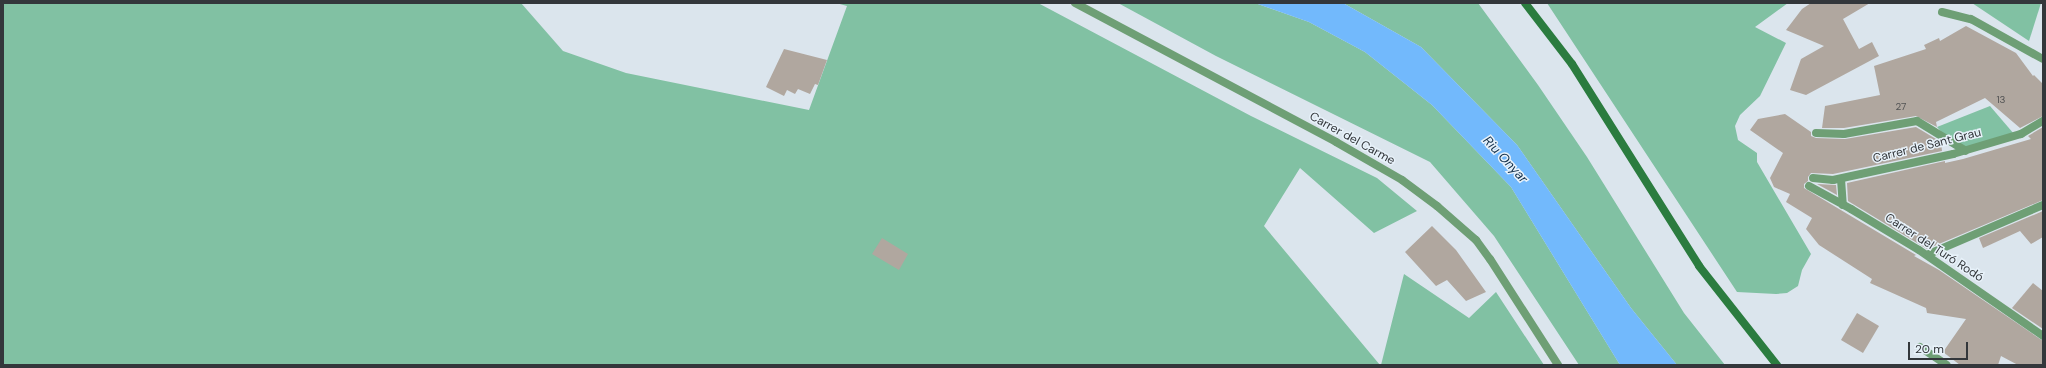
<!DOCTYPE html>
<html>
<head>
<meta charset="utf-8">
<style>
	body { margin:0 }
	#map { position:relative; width:2046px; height:368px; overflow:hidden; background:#dbe5ed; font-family:"DM Sans",sans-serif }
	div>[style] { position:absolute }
	.green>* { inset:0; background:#81c1a3 }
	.water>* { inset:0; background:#72b9fc }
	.building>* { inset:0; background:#b0a79f }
	.street>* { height:8px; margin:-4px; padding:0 4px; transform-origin:4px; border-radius:4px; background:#6e9f75 }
	.secondary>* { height:8px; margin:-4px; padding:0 4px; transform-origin:4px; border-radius:4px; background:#2b7c3f }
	span { translate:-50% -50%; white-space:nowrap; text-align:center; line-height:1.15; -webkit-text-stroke:3px #e8f2fa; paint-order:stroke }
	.number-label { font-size:10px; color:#525354 }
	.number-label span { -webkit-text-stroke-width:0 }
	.street-label { font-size:12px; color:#33373b }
	.water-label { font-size:13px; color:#112f4a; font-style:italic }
	.frame { position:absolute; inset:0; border:4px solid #33373b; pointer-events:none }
	.scale { position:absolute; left:1908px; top:342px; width:60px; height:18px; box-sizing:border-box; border:2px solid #33373b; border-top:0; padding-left:5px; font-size:12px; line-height:14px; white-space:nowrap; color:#33373b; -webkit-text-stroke:3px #e8f2fa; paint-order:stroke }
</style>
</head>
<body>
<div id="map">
	<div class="green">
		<i style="clip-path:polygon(3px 3px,521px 3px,563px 51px,626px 73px,809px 110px,847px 6px,836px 3px,1038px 3px,1251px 116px,1377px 178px,1417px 211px,1374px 233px,1300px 168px,1264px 226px,1380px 365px,3px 365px)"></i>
		<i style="clip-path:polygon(1118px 3px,1255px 3px,1309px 22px,1365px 52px,1432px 105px,1511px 187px,1620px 365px,1579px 365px,1494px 236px,1430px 162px,1216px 56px)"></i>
		<i style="clip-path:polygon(1343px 3px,1478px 3px,1538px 85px,1587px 157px,1684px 313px,1725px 365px,1677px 365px,1631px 308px,1517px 145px,1421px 47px)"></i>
		<i style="clip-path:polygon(1547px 3px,1788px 3px,1755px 27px,1786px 43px,1760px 96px,1740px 115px,1735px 126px,1738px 140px,1757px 153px,1757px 162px,1811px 254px,1802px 270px,1798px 286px,1787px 293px,1776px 294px,1737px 292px)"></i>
		<i style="clip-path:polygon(1972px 3px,2041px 3px,2029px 41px)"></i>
		<i style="clip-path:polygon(1990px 106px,2014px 134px,1966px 149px,1944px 135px,1937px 127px)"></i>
		<i style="clip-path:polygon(1404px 274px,1469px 318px,1496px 292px,1544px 365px,1381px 365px)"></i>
	</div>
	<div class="water">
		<i style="clip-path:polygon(1255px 3px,1343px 3px,1421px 47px,1517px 145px,1631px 308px,1677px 365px,1620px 365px,1511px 187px,1432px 105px,1365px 52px,1309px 22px)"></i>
	</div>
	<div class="building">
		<i style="clip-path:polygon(1811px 3px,1870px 3px,1843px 19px,1859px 49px,1872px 42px,1879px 56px,1806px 95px,1790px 90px,1801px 59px,1824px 46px,1786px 30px,1802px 9px)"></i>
		<i style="clip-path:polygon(1966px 26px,2016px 53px,2033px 76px,2034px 75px,2043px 84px,2043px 116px,2020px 128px,1985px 98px,1936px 122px,1937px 127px,1916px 116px,1844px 128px,1822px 128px,1825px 106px,1880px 95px,1874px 66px,1926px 49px,1924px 45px,1939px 38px,1940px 41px)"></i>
		<i style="clip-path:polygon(784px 49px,827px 60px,818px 85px,815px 84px,810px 94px,798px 89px,795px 94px,787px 90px,784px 96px,766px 87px)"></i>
		<i style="clip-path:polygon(1785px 114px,1811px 132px,1811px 136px,1816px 138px,1845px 139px,1916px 127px,1941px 142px,1942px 151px,1833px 174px,1811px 173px,1808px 177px,1808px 181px,1804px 184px,1804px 188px,1916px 255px,1914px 256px,1939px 270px,2043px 341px,2043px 365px,2018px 365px,2001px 356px,1998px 365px,1960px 365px,1943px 352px,1966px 319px,1927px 313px,1926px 308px,1870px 283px,1872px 279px,1819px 245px,1806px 229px,1812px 218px,1786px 202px,1790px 194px,1774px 187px,1770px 178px,1783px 153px,1750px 130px,1758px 119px)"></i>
		<i style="clip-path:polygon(2043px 127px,2043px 200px,1927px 249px,1848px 201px,1847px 183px,1945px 161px,1945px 163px,1963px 159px,2031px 139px,2028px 136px)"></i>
		<i style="clip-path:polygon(1817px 184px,1836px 185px,1837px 195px)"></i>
		<i style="clip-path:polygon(2043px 211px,2043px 237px,2031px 244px,2020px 231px,1983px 248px,1979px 238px)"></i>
		<i style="clip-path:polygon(1432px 226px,1456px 250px,1486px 292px,1466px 301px,1447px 280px,1436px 286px,1405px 252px)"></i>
		<i style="clip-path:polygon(882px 238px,908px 254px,899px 270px,872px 254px)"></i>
		<i style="clip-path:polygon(2033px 283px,2043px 291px,2043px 329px,2012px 308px)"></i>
		<i style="clip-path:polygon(1857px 313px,1879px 326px,1863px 353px,1841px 340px)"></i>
	</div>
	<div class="street">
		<i style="left:1075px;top:3px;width:296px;rotate:28deg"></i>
		<i style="left:1336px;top:142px;width:76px;rotate:29.9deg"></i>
		<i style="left:1402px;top:180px;width:44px;rotate:36.6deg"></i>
		<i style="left:1437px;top:206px;width:52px;rotate:41.1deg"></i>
		<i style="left:1476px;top:240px;width:24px;rotate:54deg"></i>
		<i style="left:1490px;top:259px;width:126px;rotate:57.3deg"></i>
		<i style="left:1942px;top:12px;width:30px;rotate:14deg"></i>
		<i style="left:1971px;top:19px;width:82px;rotate:29.1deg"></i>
		<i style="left:1816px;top:133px;width:28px;rotate:2deg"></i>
		<i style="left:1844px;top:134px;width:74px;rotate:-10.1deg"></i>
		<i style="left:1917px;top:121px;width:57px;rotate:31.5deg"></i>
		<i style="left:1813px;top:178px;width:20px;rotate:6deg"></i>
		<i style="left:1833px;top:180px;width:123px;rotate:-12.2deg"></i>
		<i style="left:1953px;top:154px;width:71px;rotate:-16.4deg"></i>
		<i style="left:2021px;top:134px;width:26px;rotate:-31deg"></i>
		<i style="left:1841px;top:179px;width:26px;rotate:86deg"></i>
		<i style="left:1809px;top:186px;width:48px;rotate:28.7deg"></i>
		<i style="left:1851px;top:209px;width:79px;rotate:31.1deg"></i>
		<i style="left:1919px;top:250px;width:151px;rotate:34.7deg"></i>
		<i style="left:1929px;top:254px;width:124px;rotate:-23.3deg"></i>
		<i style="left:1920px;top:347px;width:32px;rotate:34deg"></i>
	</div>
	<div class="secondary">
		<i style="left:1525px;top:3px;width:77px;rotate:52.4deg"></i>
		<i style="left:1572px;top:64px;width:239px;rotate:57.8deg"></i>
		<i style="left:1699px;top:266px;width:126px;rotate:51.8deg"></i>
	</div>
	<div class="number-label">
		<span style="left:2001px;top:100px">13</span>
		<span style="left:1901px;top:107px">27</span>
	</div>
	<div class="street-label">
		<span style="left:1352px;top:139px;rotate:29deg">Carrer del Carme</span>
		<span style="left:1927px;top:146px;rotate:-14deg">Carrer de Sant Grau</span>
		<span style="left:1934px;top:248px;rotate:33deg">Carrer del Turó Rodó</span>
	</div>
	<div class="water-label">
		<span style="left:1505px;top:160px;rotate:47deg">Riu Onyar</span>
	</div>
	<div class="frame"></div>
	<div class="scale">20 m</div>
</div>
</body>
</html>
